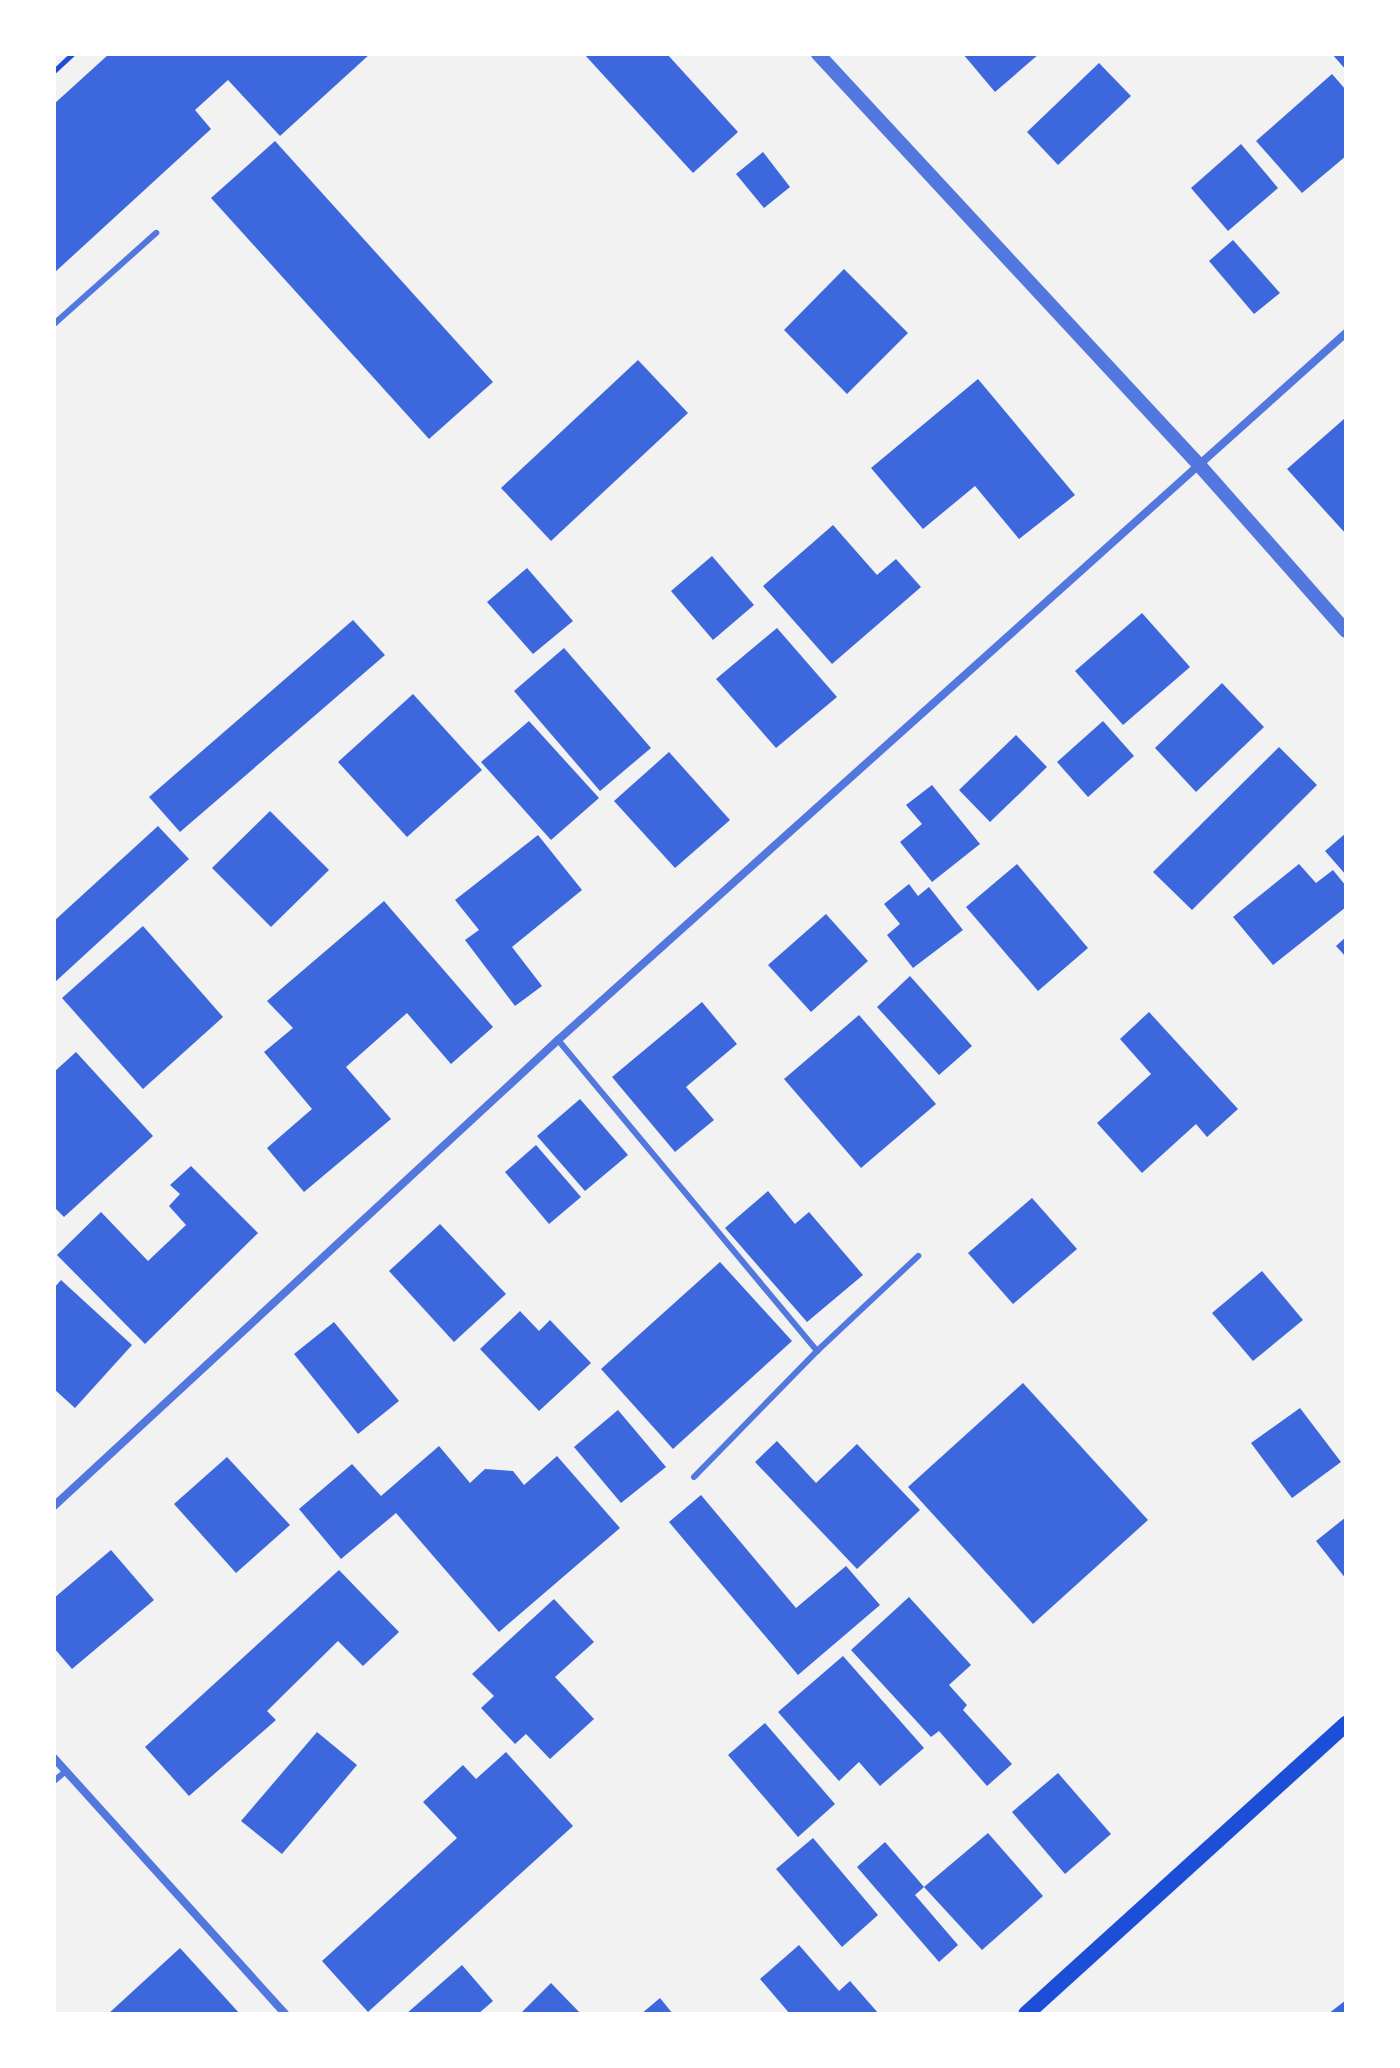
<!DOCTYPE html>
<html>
<head>
<meta charset="utf-8">
<style>
	body { margin:0 }
	#map { position:relative; width:1400px; height:2068px; overflow:hidden; background:#f2f2f2; font-family:Overpass,sans-serif }
	div>[style] { position:absolute }
	.building>* { inset:0; background:#3d67dc }
	.path>* { height:5px; margin:-2.5px; padding:0 2.5px; transform-origin:2.5px; border-radius:2.5px; background:#1d4ed8 }
	.service>* { height:6px; margin:-3px; padding:0 3px; transform-origin:3px; border-radius:3px; background:#5277de }
	.minor>* { height:8px; margin:-4px; padding:0 4px; transform-origin:4px; border-radius:4px; background:#5277de }
	.tertiary>* { height:14px; margin:-7px; padding:0 7px; transform-origin:7px; border-radius:7px; background:#5277de }
	.secondary>* { height:16px; margin:-8px; padding:0 8px; transform-origin:8px; border-radius:8px; background:#1d4ed8 }
	span { translate:-50% -50%; white-space:nowrap; text-align:center; line-height:1.15; -webkit-text-stroke:7px #fff; paint-order:stroke }
	.frame { position:absolute; inset:0; border:56px solid #fff; pointer-events:none }
</style>
</head>
<body>
<div id="map">
	<div class="building">
		<i style="clip-path:polygon(109px 54px,370px 54px,280px 136px,228px 80px,195px 110px,211px 129px,54px 273px,54px 104px)"></i>
		<i style="clip-path:polygon(584px 54px,667px 54px,738px 132px,693px 173px)"></i>
		<i style="clip-path:polygon(963px 54px,1039px 54px,995px 92px)"></i>
		<i style="clip-path:polygon(1332px 54px,1346px 54px,1346px 70px)"></i>
		<i style="clip-path:polygon(1099px 63px,1131px 96px,1058px 165px,1027px 132px)"></i>
		<i style="clip-path:polygon(1332px 74px,1346px 90px,1346px 156px,1302px 193px,1256px 141px)"></i>
		<i style="clip-path:polygon(275px 141px,493px 382px,429px 439px,211px 198px)"></i>
		<i style="clip-path:polygon(1241px 144px,1278px 188px,1228px 231px,1191px 188px)"></i>
		<i style="clip-path:polygon(763px 152px,790px 187px,764px 208px,736px 174px)"></i>
		<i style="clip-path:polygon(1233px 240px,1280px 293px,1254px 314px,1209px 261px)"></i>
		<i style="clip-path:polygon(844px 269px,908px 333px,847px 394px,784px 330px)"></i>
		<i style="clip-path:polygon(638px 360px,688px 413px,551px 541px,501px 488px)"></i>
		<i style="clip-path:polygon(978px 379px,1075px 495px,1019px 539px,975px 486px,923px 529px,871px 468px)"></i>
		<i style="clip-path:polygon(1344px 419px,1346px 421px,1346px 534px,1287px 469px)"></i>
		<i style="clip-path:polygon(833px 525px,877px 575px,896px 559px,921px 587px,832px 664px,763px 586px)"></i>
		<i style="clip-path:polygon(712px 556px,754px 605px,713px 640px,671px 591px)"></i>
		<i style="clip-path:polygon(527px 568px,573px 621px,533px 654px,487px 602px)"></i>
		<i style="clip-path:polygon(1142px 613px,1190px 667px,1123px 725px,1075px 671px)"></i>
		<i style="clip-path:polygon(353px 620px,385px 655px,180px 832px,149px 797px)"></i>
		<i style="clip-path:polygon(777px 628px,837px 697px,776px 748px,716px 679px)"></i>
		<i style="clip-path:polygon(564px 648px,651px 748px,600px 791px,514px 691px)"></i>
		<i style="clip-path:polygon(1222px 683px,1264px 727px,1196px 792px,1155px 748px)"></i>
		<i style="clip-path:polygon(413px 694px,482px 770px,407px 837px,338px 762px)"></i>
		<i style="clip-path:polygon(529px 721px,599px 798px,551px 840px,481px 762px)"></i>
		<i style="clip-path:polygon(1103px 721px,1134px 756px,1088px 797px,1057px 762px)"></i>
		<i style="clip-path:polygon(1016px 735px,1047px 767px,990px 822px,959px 790px)"></i>
		<i style="clip-path:polygon(1279px 747px,1317px 785px,1192px 910px,1153px 872px)"></i>
		<i style="clip-path:polygon(669px 752px,730px 820px,675px 868px,614px 801px)"></i>
		<i style="clip-path:polygon(932px 785px,980px 844px,932px 882px,900px 842px,922px 824px,906px 805px)"></i>
		<i style="clip-path:polygon(270px 811px,329px 870px,271px 927px,212px 868px)"></i>
		<i style="clip-path:polygon(158px 826px,189px 859px,54px 983px,54px 921px)"></i>
		<i style="clip-path:polygon(1346px 833px,1346px 875px,1325px 851px)"></i>
		<i style="clip-path:polygon(538px 835px,582px 890px,512px 947px,542px 986px,515px 1006px,465px 940px,479px 930px,455px 900px)"></i>
		<i style="clip-path:polygon(1017px 864px,1088px 948px,1038px 991px,966px 907px)"></i>
		<i style="clip-path:polygon(1299px 864px,1316px 883px,1333px 870px,1346px 886px,1346px 907px,1273px 965px,1233px 917px)"></i>
		<i style="clip-path:polygon(909px 884px,918px 896px,929px 887px,963px 930px,913px 968px,887px 935px,900px 924px,884px 904px)"></i>
		<i style="clip-path:polygon(384px 901px,493px 1027px,451px 1064px,407px 1013px,346px 1067px,391px 1119px,304px 1192px,267px 1148px,312px 1109px,264px 1052px,293px 1028px,267px 1001px)"></i>
		<i style="clip-path:polygon(826px 914px,868px 961px,811px 1012px,768px 965px)"></i>
		<i style="clip-path:polygon(143px 926px,223px 1017px,143px 1089px,62px 998px)"></i>
		<i style="clip-path:polygon(1346px 937px,1346px 957px,1336px 946px)"></i>
		<i style="clip-path:polygon(910px 976px,972px 1046px,939px 1075px,877px 1007px)"></i>
		<i style="clip-path:polygon(702px 1002px,737px 1044px,686px 1087px,714px 1120px,675px 1152px,612px 1077px)"></i>
		<i style="clip-path:polygon(1149px 1012px,1238px 1109px,1207px 1137px,1196px 1124px,1142px 1173px,1097px 1123px,1151px 1074px,1120px 1039px)"></i>
		<i style="clip-path:polygon(859px 1015px,936px 1104px,861px 1168px,784px 1079px)"></i>
		<i style="clip-path:polygon(76px 1052px,153px 1136px,64px 1217px,54px 1207px,54px 1072px)"></i>
		<i style="clip-path:polygon(580px 1099px,628px 1155px,585px 1191px,537px 1136px)"></i>
		<i style="clip-path:polygon(536px 1145px,581px 1197px,549px 1224px,505px 1172px)"></i>
		<i style="clip-path:polygon(191px 1166px,258px 1233px,145px 1344px,57px 1255px,101px 1212px,148px 1261px,186px 1225px,169px 1206px,180px 1194px,170px 1185px)"></i>
		<i style="clip-path:polygon(768px 1191px,795px 1224px,809px 1212px,863px 1275px,807px 1322px,725px 1228px)"></i>
		<i style="clip-path:polygon(1032px 1198px,1077px 1249px,1013px 1304px,968px 1253px)"></i>
		<i style="clip-path:polygon(440px 1224px,506px 1294px,454px 1342px,389px 1271px)"></i>
		<i style="clip-path:polygon(720px 1262px,792px 1341px,673px 1449px,601px 1369px)"></i>
		<i style="clip-path:polygon(1262px 1271px,1303px 1320px,1253px 1361px,1212px 1313px)"></i>
		<i style="clip-path:polygon(61px 1280px,132px 1345px,75px 1408px,54px 1389px,54px 1288px)"></i>
		<i style="clip-path:polygon(520px 1311px,539px 1331px,550px 1320px,591px 1363px,539px 1411px,480px 1349px)"></i>
		<i style="clip-path:polygon(334px 1322px,399px 1401px,358px 1434px,294px 1354px)"></i>
		<i style="clip-path:polygon(1023px 1383px,1148px 1520px,1033px 1624px,908px 1487px)"></i>
		<i style="clip-path:polygon(1300px 1408px,1341px 1462px,1292px 1498px,1251px 1443px)"></i>
		<i style="clip-path:polygon(618px 1410px,666px 1467px,621px 1503px,574px 1447px)"></i>
		<i style="clip-path:polygon(777px 1441px,816px 1483px,857px 1444px,920px 1510px,857px 1569px,755px 1462px)"></i>
		<i style="clip-path:polygon(439px 1446px,470px 1483px,485px 1469px,513px 1471px,524px 1485px,557px 1456px,620px 1528px,499px 1632px,396px 1513px,341px 1559px,299px 1509px,352px 1464px,381px 1496px)"></i>
		<i style="clip-path:polygon(227px 1457px,290px 1525px,236px 1573px,174px 1504px)"></i>
		<i style="clip-path:polygon(701px 1495px,796px 1608px,846px 1566px,880px 1605px,798px 1675px,669px 1522px)"></i>
		<i style="clip-path:polygon(1346px 1517px,1346px 1579px,1316px 1541px)"></i>
		<i style="clip-path:polygon(111px 1550px,154px 1600px,72px 1669px,54px 1648px,54px 1598px)"></i>
		<i style="clip-path:polygon(339px 1570px,399px 1632px,363px 1666px,338px 1641px,267px 1711px,276px 1720px,189px 1796px,145px 1747px)"></i>
		<i style="clip-path:polygon(909px 1597px,971px 1665px,949px 1685px,967px 1705px,963px 1710px,1012px 1764px,987px 1786px,939px 1731px,931px 1737px,851px 1650px)"></i>
		<i style="clip-path:polygon(554px 1599px,594px 1642px,555px 1677px,594px 1719px,550px 1759px,526px 1734px,515px 1744px,481px 1708px,494px 1696px,472px 1674px)"></i>
		<i style="clip-path:polygon(843px 1656px,924px 1748px,880px 1786px,859px 1762px,839px 1781px,778px 1712px)"></i>
		<i style="clip-path:polygon(765px 1723px,835px 1804px,798px 1837px,728px 1755px)"></i>
		<i style="clip-path:polygon(317px 1732px,357px 1765px,282px 1854px,241px 1821px)"></i>
		<i style="clip-path:polygon(506px 1752px,573px 1826px,368px 2012px,322px 1961px,457px 1838px,423px 1802px,463px 1765px,476px 1779px)"></i>
		<i style="clip-path:polygon(1058px 1773px,1111px 1834px,1065px 1874px,1012px 1812px)"></i>
		<i style="clip-path:polygon(988px 1833px,1043px 1896px,982px 1950px,924px 1887px)"></i>
		<i style="clip-path:polygon(813px 1838px,878px 1915px,842px 1947px,776px 1869px)"></i>
		<i style="clip-path:polygon(885px 1842px,924px 1887px,915px 1895px,958px 1945px,939px 1962px,857px 1867px)"></i>
		<i style="clip-path:polygon(799px 1945px,839px 1991px,850px 1981px,879px 2014px,790px 2014px,760px 1979px)"></i>
		<i style="clip-path:polygon(180px 1948px,240px 2014px,108px 2014px)"></i>
		<i style="clip-path:polygon(462px 1965px,493px 2001px,478px 2014px,406px 2014px)"></i>
		<i style="clip-path:polygon(551px 1983px,581px 2014px,520px 2014px)"></i>
		<i style="clip-path:polygon(660px 1998px,673px 2014px,641px 2014px)"></i>
		<i style="clip-path:polygon(1346px 2000px,1346px 2014px,1328px 2014px)"></i>
	</div>
	<div class="path">
		<i style="left:54px;top:71px;width:25px;rotate:-43deg"></i>
	</div>
	<div class="service">
		<i style="left:54px;top:324px;width:137px;rotate:-41.7deg"></i>
		<i style="left:558px;top:1040px;width:405px;rotate:50.2deg"></i>
		<i style="left:817px;top:1351px;width:139px;rotate:-43.2deg"></i>
		<i style="left:694px;top:1477px;width:176px;rotate:-45.7deg"></i>
		<i style="left:54px;top:1781px;width:16px;rotate:-40deg"></i>
	</div>
	<div class="minor">
		<i style="left:54px;top:1506px;width:686px;rotate:-42.76deg"></i>
		<i style="left:558px;top:1040px;width:1059px;rotate:-41.9deg"></i>
		<i style="left:54px;top:1758px;width:345px;rotate:47.9deg"></i>
	</div>
	<div class="tertiary">
		<i style="left:818px;top:54px;width:562px;rotate:47.16deg"></i>
		<i style="left:1200px;top:466px;width:220px;rotate:48.5deg"></i>
	</div>
	<div class="secondary">
		<i style="left:1026px;top:2014px;width:432px;rotate:-42.2deg"></i>
	</div>
	<div class="frame"></div>
</div>
</body>
</html>
